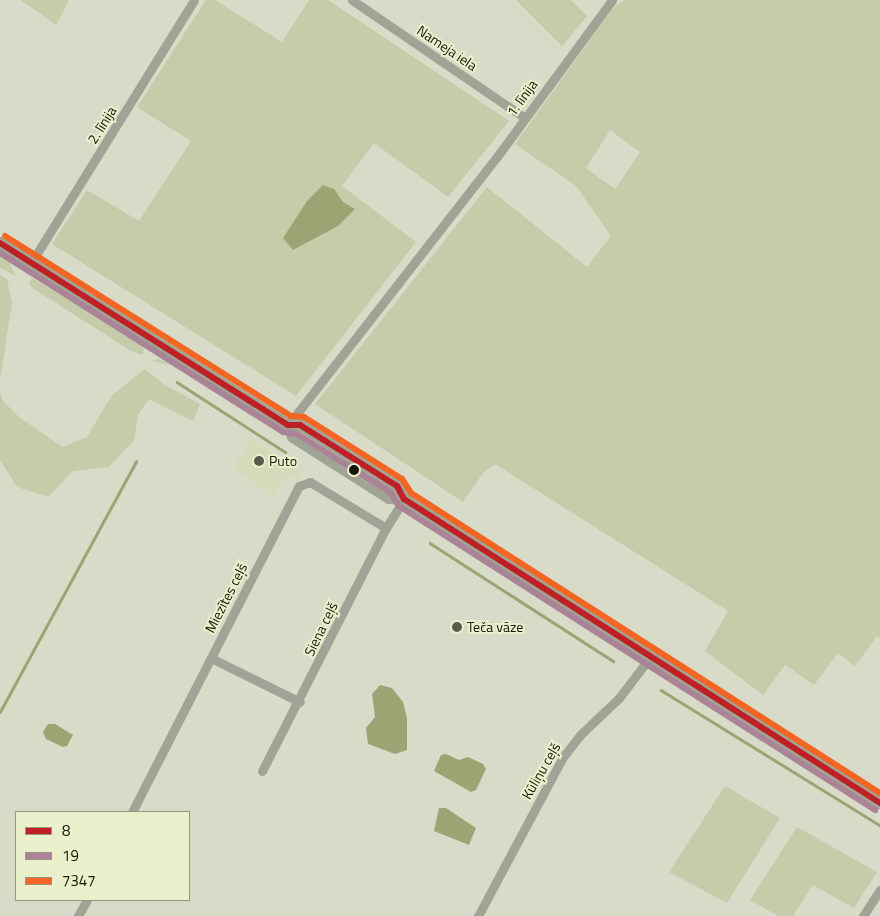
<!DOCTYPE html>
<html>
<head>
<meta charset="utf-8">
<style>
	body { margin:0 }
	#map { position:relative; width:880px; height:916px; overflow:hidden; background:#d7dbc7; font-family:"Titillium Web",sans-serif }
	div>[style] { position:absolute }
	.built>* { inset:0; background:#d5daba }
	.green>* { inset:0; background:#c6ccaa }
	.water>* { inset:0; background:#9da474 }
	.stream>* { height:2.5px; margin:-1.25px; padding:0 1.25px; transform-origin:1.25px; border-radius:1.25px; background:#9da474 }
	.street>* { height:9px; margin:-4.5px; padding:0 4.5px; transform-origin:4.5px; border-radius:4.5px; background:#a1a397 }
	.primary>* { height:12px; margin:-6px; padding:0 6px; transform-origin:6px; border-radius:6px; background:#a1a494 }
	.bus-1>* { height:6px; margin:-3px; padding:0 3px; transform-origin:3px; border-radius:3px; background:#be2026 }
	.bus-2>* { height:6px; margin:-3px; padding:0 3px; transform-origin:3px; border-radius:3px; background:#aa8496 }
	.bus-3>* { height:6px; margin:-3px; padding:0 3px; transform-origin:3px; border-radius:3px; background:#f26522 }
	.dots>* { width:14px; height:14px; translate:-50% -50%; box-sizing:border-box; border:2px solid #eaf0cc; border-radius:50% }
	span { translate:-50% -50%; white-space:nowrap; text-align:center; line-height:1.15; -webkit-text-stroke:4px #eaf0cc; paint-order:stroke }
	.street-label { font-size:14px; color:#141609 }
	.poi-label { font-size:14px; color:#141609 }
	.left { translate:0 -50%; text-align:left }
	.legend { position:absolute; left:15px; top:811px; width:175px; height:90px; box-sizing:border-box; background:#eaf0cc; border:1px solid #94997e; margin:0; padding:6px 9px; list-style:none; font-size:15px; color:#141609 }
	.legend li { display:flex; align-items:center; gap:10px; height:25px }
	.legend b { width:25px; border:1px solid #94997e }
</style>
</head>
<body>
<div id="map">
	<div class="built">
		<i style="clip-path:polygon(251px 438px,302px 472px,297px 480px,287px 475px,273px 497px,234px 468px)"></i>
	</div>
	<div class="green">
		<i style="clip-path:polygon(21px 0,69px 0,56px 25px)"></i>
		<i style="clip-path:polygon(206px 0,215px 0,282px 42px,309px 0,328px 0,509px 121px,448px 197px,374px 143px,342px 186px,416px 242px,296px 396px,52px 244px,87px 190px,139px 221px,191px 141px,137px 107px)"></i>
		<i style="clip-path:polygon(516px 0,571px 0,587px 16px,562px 46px)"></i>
		<i style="clip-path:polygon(evenodd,625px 0,880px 0,880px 638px,877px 636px,855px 666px,838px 653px,814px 685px,785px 665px,763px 695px,705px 651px,728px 611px,495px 464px,483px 473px,463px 502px,315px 404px,487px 187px,587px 267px,611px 236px,576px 186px,515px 144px,613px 8px,625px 0,610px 130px,640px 152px,615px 189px,586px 168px,610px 130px)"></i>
		<i style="clip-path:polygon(0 257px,9px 262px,16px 276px,0 268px)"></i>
		<i style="clip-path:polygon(0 275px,7px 279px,12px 303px,0 380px)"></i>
		<i style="clip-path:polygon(32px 278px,142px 344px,144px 353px,142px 355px,131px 351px,34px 289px,29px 284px)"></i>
		<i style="clip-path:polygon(158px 359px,173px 364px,299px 447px,172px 365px,152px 361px)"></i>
		<i style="clip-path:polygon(145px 369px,165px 385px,200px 404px,193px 421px,149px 399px,138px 415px,134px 440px,109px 467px,73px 471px,48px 497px,17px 487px,0 460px,0 391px,2px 400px,19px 417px,63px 447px,87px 437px,112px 395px)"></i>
		<i style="clip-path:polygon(725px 786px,780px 818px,727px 903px,669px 872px)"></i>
		<i style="clip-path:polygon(797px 827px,877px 872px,854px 908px,813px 885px,793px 916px,778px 916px,750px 900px)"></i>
	</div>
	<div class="water">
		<i style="clip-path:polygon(323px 185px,334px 189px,343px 202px,355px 209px,338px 226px,293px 250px,283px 238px,307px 201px)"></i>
		<i style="clip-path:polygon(380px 685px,392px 688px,403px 702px,407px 718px,407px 750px,395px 754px,368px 744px,366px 728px,375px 717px,372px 694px)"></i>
		<i style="clip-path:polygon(48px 724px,55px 724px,73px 735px,67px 746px,63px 747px,46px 739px,43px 732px)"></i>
		<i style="clip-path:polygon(446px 754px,459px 760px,468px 757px,483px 764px,486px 769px,476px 790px,471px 792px,434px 771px,441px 755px)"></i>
		<i style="clip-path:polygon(439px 808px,446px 808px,476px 828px,469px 845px,434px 831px)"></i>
	</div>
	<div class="stream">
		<i style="left:177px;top:382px;width:129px;rotate:32.9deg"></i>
		<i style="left:430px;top:543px;width:218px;rotate:32.8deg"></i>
		<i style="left:661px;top:690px;width:257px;rotate:31.7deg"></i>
		<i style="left:0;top:712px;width:285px;rotate:-61.5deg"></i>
	</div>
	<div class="street">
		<i style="left:352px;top:0;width:209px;rotate:34.3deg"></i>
		<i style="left:31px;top:263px;width:309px;rotate:-58.2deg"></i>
		<i style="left:288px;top:425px;width:338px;rotate:-52.1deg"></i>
		<i style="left:496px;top:158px;width:196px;rotate:-53.7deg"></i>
		<i style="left:211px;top:658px;width:99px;rotate:26.3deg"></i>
		<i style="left:262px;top:771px;width:273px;rotate:-63deg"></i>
		<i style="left:386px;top:528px;width:34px;rotate:-58deg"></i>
		<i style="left:132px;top:812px;width:366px;rotate:-62.9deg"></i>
		<i style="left:299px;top:486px;width:12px;rotate:-20deg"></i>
		<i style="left:310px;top:482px;width:89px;rotate:31.2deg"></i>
		<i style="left:78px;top:916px;width:18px;rotate:-61deg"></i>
		<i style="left:478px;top:916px;width:180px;rotate:-61.9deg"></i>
		<i style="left:563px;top:757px;width:28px;rotate:-52deg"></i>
		<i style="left:580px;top:735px;width:54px;rotate:-43.5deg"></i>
		<i style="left:619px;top:698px;width:53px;rotate:-52.7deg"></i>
		<i style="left:863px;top:916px;width:31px;rotate:-57deg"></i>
	</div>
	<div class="primary">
		<i style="left:0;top:243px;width:341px;rotate:32.3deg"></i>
		<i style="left:288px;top:425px;width:12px"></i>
		<i style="left:300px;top:425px;width:115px;rotate:32.2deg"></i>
		<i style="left:397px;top:486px;width:15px;rotate:62deg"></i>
		<i style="left:288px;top:425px;width:13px;rotate:67deg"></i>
		<i style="left:293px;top:437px;width:114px;rotate:32.4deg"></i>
		<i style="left:389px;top:498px;width:15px;rotate:4deg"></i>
		<i style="left:404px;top:499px;width:565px;rotate:32.56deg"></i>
	</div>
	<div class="bus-1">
		<i style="left:0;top:243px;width:341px;rotate:32.3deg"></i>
		<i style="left:288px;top:425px;width:12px"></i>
		<i style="left:300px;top:425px;width:115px;rotate:32.2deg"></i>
		<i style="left:397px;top:486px;width:15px;rotate:62deg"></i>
		<i style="left:404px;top:499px;width:565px;rotate:32.56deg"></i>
	</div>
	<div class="bus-2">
		<i style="left:0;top:253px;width:335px;rotate:32.3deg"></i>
		<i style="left:283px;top:432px;width:14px;rotate:8deg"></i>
		<i style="left:297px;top:434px;width:110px;rotate:31.9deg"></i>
		<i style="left:390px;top:492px;width:17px;rotate:57deg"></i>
		<i style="left:399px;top:506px;width:565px;rotate:32.56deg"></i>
	</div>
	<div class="bus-3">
		<i style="left:5px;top:236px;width:338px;rotate:32.2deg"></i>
		<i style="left:291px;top:416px;width:13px;rotate:4deg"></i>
		<i style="left:304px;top:417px;width:116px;rotate:32.3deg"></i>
		<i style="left:402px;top:479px;width:17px;rotate:57deg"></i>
		<i style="left:411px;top:493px;width:557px;rotate:32.61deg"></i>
	</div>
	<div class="dots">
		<i style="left:259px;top:461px;background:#585b4c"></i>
		<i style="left:354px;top:470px;background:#141609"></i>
		<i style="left:457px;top:627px;background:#585b4c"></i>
	</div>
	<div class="street-label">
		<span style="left:447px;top:48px;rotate:34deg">Nameja iela</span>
		<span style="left:522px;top:98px;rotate:-54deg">1. līnija</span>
		<span style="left:102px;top:125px;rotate:-58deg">2. līnija</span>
		<span style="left:226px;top:598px;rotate:-63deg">Miezītes ceļš</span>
		<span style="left:321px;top:629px;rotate:-64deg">Siena ceļš</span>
		<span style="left:541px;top:771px;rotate:-60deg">Kūliņu ceļš</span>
	</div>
	<div class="poi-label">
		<span class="left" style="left:269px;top:461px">Puto</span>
		<span class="left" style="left:467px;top:627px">Teča vāze</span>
	</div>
	<ul class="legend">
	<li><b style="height:6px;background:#be2026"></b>8</li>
	<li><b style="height:6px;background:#aa8496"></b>19</li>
	<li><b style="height:6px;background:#f26522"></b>7347</li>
	</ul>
</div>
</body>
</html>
